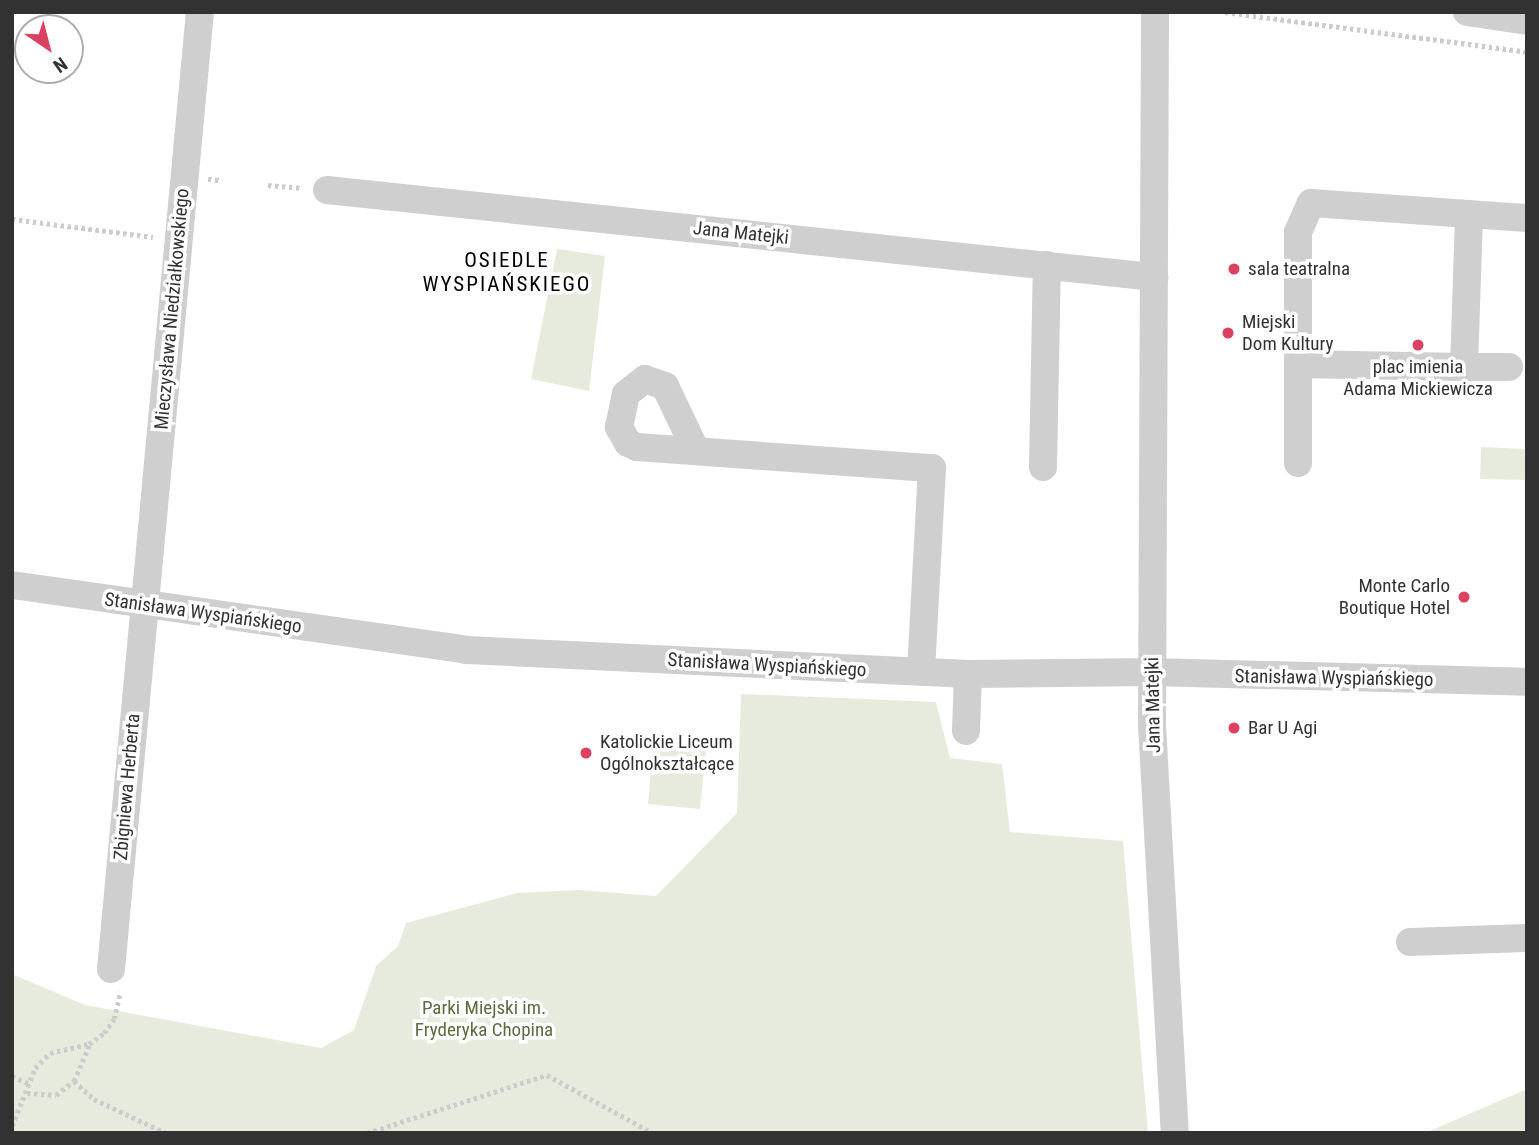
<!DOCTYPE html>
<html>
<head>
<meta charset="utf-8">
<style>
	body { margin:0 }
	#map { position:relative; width:1539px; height:1145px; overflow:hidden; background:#fff; font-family:"Roboto Condensed",sans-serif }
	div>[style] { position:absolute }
	.green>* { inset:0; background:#e7ebde }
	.path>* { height:4.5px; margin-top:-2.25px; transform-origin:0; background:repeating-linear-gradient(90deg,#ccc 0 3.5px,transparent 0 7px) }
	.minor>* { height:28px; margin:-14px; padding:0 14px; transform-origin:14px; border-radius:14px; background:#cfcfcf }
	.dots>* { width:19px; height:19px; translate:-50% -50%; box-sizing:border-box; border:4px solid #fff; border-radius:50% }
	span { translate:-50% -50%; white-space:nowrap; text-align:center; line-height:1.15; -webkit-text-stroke:7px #fff; paint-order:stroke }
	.street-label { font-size:19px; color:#323232 }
	.poi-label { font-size:19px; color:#323232 }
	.left { translate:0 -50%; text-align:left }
	.right { translate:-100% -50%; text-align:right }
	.park-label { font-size:19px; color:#5b6c41 }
	.neighbourhood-label { font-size:21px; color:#000; letter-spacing:2px }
	.frame { position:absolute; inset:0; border:14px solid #323232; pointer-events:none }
	.north { position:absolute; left:14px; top:14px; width:70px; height:70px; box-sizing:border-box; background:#fff; border:2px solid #adadad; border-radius:50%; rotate:145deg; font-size:19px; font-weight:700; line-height:28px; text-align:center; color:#323232 }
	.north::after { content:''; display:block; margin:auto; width:24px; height:32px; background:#dd4161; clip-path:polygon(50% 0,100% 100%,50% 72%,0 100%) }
</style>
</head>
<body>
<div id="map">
	<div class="green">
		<i style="clip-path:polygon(557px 249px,605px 256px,589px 391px,531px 379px)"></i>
		<i style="clip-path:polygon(1481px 447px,1527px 449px,1527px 480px,1480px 479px)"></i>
		<i style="clip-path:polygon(741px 694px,936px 702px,950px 758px,1002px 764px,1010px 832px,1123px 841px,1148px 1133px,12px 1133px,12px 974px,85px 1005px,321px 1048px,354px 1030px,376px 966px,398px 946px,406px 923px,517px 893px,578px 890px,656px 896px,737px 813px)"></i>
		<i style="clip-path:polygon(654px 737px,707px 742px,700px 809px,648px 804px)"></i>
		<i style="clip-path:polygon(1527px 1089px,1527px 1133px,1427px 1133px,1427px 1132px)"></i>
	</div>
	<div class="path">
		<i style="left:1225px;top:12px;width:305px;rotate:7.5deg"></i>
		<i style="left:208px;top:179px;width:13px;rotate:4deg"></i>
		<i style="left:268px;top:185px;width:34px;rotate:5deg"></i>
		<i style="left:12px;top:219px;width:142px;rotate:7.3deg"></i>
		<i style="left:12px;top:1076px;width:20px;rotate:24deg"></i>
		<i style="left:74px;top:1081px;width:27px;rotate:42deg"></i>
		<i style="left:94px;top:1099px;width:80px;rotate:25.3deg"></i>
		<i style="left:27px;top:1093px;width:29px;rotate:4deg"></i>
		<i style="left:56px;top:1095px;width:23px;rotate:-38deg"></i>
		<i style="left:74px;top:1081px;width:39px;rotate:-67deg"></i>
		<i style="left:12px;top:1126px;width:62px;rotate:-68.4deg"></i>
		<i style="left:35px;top:1068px;width:21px;rotate:-45deg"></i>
		<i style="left:50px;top:1053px;width:40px;rotate:-13deg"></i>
		<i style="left:89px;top:1044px;width:19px;rotate:-36deg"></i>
		<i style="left:104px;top:1033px;width:17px;rotate:-54deg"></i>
		<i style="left:114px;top:1019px;width:28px;rotate:-77deg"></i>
		<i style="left:367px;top:1133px;width:189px;rotate:-17.9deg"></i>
		<i style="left:547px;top:1075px;width:121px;rotate:28.7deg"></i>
	</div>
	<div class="minor">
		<i style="left:1155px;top:12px;width:713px;rotate:90.24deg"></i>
		<i style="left:1152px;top:725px;width:409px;rotate:86.8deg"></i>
		<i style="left:1467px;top:12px;width:61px;rotate:8.5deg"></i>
		<i style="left:327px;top:190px;width:832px;rotate:6.01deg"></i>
		<i style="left:1298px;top:364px;width:166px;rotate:1deg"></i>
		<i style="left:1464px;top:367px;width:153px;rotate:-88.1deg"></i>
		<i style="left:1464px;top:367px;width:45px"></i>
		<i style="left:696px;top:451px;width:72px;rotate:-115.5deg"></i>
		<i style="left:665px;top:386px;width:21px;rotate:-161deg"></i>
		<i style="left:645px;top:379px;width:24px;rotate:142deg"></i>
		<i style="left:626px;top:394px;width:34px;rotate:102deg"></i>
		<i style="left:619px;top:427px;width:18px;rotate:61deg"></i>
		<i style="left:628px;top:443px;width:10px;rotate:24deg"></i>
		<i style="left:637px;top:447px;width:296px;rotate:4.1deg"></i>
		<i style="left:932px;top:468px;width:204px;rotate:93.1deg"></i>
		<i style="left:1298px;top:463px;width:231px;rotate:-90deg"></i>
		<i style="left:1298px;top:232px;width:32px;rotate:-66deg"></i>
		<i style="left:1311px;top:203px;width:217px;rotate:4deg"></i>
		<i style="left:1043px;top:467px;width:202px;rotate:-88.9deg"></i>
		<i style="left:12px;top:585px;width:459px;rotate:8.1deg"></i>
		<i style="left:466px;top:650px;width:503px;rotate:2.74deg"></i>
		<i style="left:968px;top:674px;width:184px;rotate:-0.6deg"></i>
		<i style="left:1152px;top:672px;width:375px;rotate:1.5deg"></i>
		<i style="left:966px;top:731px;width:57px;rotate:-88deg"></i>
		<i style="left:1410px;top:942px;width:117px;rotate:-2deg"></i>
		<i style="left:111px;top:969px;width:961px;rotate:-84.69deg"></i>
	</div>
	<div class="dots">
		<i style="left:1234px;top:269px;background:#dd4161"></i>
		<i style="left:1228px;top:333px;background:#dd4161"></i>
		<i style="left:1418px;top:345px;background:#dd4161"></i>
		<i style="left:1464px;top:597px;background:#dd4161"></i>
		<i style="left:1234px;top:728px;background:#dd4161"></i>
		<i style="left:586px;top:753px;background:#dd4161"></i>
	</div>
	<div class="street-label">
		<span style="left:741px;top:233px;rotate:6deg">Jana Matejki</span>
		<span style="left:172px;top:309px;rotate:-85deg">Mieczysława Niedziałkowskiego</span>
		<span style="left:203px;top:613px;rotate:8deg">Stanisława Wyspiańskiego</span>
		<span style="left:767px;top:665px;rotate:3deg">Stanisława Wyspiańskiego</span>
		<span style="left:1334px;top:678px;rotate:1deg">Stanisława Wyspiańskiego</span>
		<span style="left:1153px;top:705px;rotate:-91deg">Jana Matejki</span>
		<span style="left:127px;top:787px;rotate:-85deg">Zbigniewa Herberta</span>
	</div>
	<div class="poi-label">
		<span class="left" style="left:1248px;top:269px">sala teatralna</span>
		<span class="left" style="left:1242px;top:333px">Miejski<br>Dom Kultury</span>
		<span style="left:1418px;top:378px">plac imienia<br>Adama Mickiewicza</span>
		<span class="right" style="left:1450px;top:597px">Monte Carlo<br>Boutique Hotel</span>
		<span class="left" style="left:1248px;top:728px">Bar U Agi</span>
		<span class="left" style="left:600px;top:753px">Katolickie Liceum<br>Ogólnokształcące</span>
	</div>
	<div class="park-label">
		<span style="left:484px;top:1019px">Parki Miejski im.<br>Fryderyka Chopina</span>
	</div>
	<div class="neighbourhood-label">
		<span style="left:507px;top:272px">OSIEDLE<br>WYSPIAŃSKIEGO</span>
	</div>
	<div class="frame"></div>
	<div class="north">N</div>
</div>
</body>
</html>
